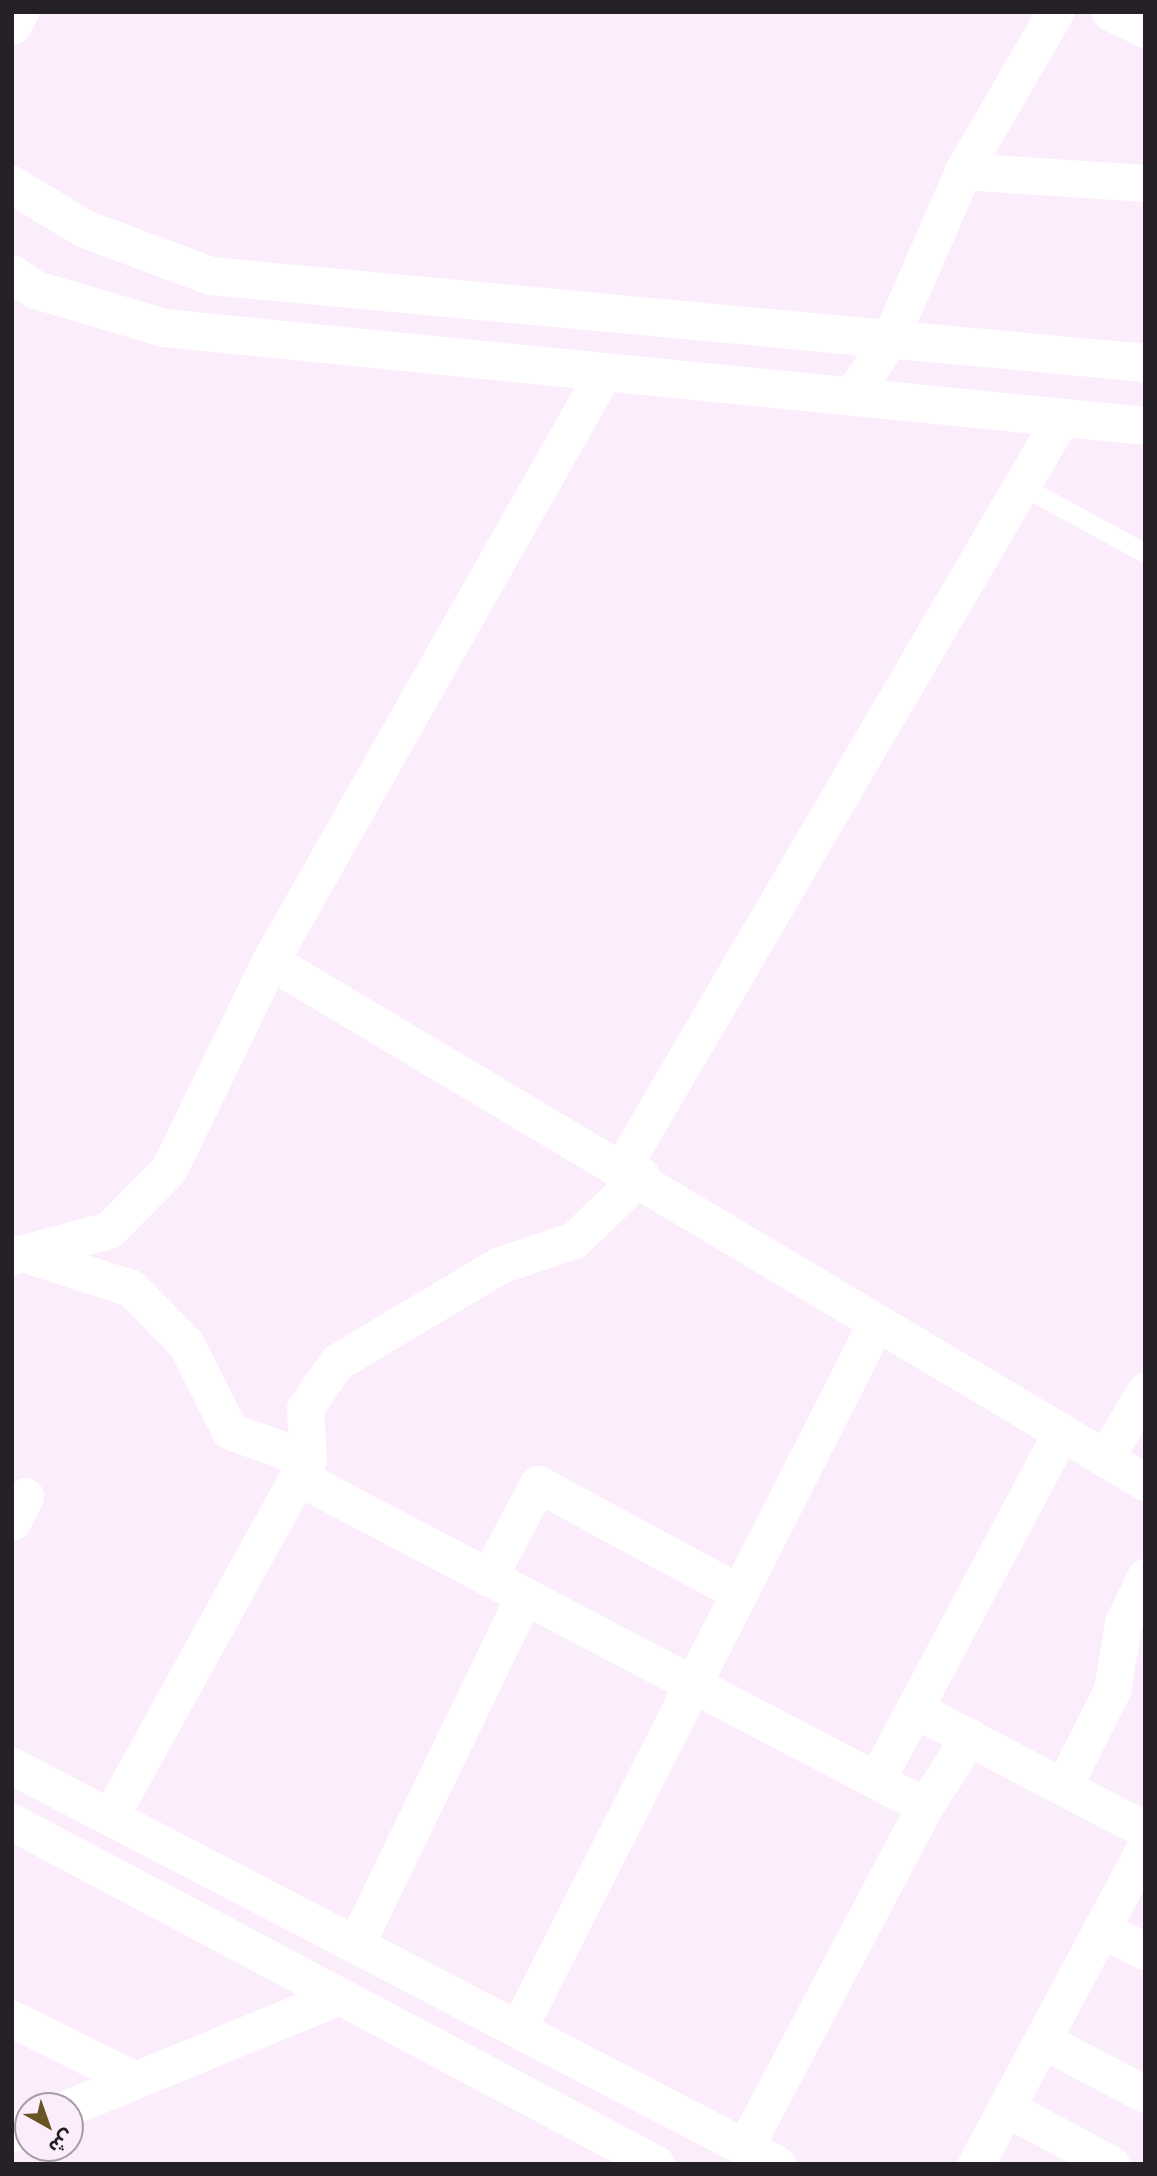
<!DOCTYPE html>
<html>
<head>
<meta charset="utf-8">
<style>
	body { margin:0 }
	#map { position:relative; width:1157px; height:2176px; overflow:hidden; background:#fcedfc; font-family:"Work Sans","Noto Sans Arabic",sans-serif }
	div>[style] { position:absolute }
	.lane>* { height:19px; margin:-9.5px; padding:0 9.5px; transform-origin:9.5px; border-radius:9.5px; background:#fff }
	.street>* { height:37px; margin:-18.5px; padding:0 18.5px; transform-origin:18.5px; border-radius:18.5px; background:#fff }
	.secondary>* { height:38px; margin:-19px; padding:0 19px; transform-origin:19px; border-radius:19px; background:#fff }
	span { translate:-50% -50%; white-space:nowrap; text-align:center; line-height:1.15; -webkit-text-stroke:5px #fcedfc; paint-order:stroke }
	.frame { position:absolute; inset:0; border:14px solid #252025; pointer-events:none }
	.north { position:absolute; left:14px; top:2092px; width:70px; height:70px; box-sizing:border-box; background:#fcedfc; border:2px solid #a69ba6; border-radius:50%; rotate:140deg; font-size:19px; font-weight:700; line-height:28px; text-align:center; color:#252025 }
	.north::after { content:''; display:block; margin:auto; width:24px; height:32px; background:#695423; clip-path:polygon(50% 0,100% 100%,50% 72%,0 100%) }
</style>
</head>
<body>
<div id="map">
	<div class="lane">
		<i style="left:1022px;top:486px;width:140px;rotate:28.6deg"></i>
	</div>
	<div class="street">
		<i style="left:1110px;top:12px;width:39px;rotate:26deg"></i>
		<i style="left:12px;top:26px;width:16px;rotate:-60deg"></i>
		<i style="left:963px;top:171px;width:182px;rotate:3.8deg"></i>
		<i style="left:851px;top:396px;width:69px;rotate:-55.6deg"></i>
		<i style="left:890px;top:339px;width:183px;rotate:-66.5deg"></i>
		<i style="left:963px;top:171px;width:184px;rotate:-59.9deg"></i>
		<i style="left:270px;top:961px;width:1018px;rotate:30.77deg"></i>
		<i style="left:623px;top:1166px;width:867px;rotate:-59.65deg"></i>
		<i style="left:22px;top:1253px;width:114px;rotate:17.8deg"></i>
		<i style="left:131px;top:1288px;width:78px;rotate:45.5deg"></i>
		<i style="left:186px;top:1344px;width:97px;rotate:63.2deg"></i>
		<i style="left:230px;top:1431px;width:83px;rotate:19.7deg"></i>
		<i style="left:12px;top:1256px;width:100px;rotate:-15deg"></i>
		<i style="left:109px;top:1230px;width:86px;rotate:-45.5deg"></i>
		<i style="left:169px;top:1169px;width:231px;rotate:-64.1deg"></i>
		<i style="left:270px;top:961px;width:677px;rotate:-60.44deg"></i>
		<i style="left:1105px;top:1458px;width:78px;rotate:-59.2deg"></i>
		<i style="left:298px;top:1477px;width:708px;rotate:27.69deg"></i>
		<i style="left:12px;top:1522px;width:29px;rotate:-63deg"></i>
		<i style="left:488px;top:1578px;width:106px;rotate:-62deg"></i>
		<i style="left:538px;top:1484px;width:227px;rotate:28.4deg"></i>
		<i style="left:914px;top:1709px;width:261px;rotate:27.6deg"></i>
		<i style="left:12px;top:1766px;width:862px;rotate:27.49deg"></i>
		<i style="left:878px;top:1777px;width:390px;rotate:-62deg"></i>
		<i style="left:1063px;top:1787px;width:109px;rotate:-63.2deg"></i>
		<i style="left:1112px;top:1690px;width:68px;rotate:-80.7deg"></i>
		<i style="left:1123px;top:1623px;width:51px;rotate:-64.4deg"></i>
		<i style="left:110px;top:1817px;width:409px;rotate:-61.1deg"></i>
		<i style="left:308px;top:1459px;width:51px;rotate:-93.4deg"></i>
		<i style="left:305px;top:1408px;width:56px;rotate:-55.2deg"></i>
		<i style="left:337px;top:1362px;width:190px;rotate:-30.8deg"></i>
		<i style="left:500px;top:1265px;width:78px;rotate:-18.7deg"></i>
		<i style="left:574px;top:1240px;width:93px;rotate:-43.7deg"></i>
		<i style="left:12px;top:1822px;width:729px;rotate:27.97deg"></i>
		<i style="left:1101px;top:1929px;width:49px;rotate:26.6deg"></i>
		<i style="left:356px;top:1944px;width:386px;rotate:-64.2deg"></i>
		<i style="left:12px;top:2019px;width:137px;rotate:26.4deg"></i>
		<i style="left:518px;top:2029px;width:789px;rotate:-63.11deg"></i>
		<i style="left:1042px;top:2040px;width:116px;rotate:27.7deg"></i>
		<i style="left:70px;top:2107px;width:291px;rotate:-22.4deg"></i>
		<i style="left:1006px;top:2108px;width:119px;rotate:28.1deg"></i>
		<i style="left:12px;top:2133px;width:18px;rotate:-29deg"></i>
		<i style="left:745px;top:2147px;width:386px;rotate:-62.2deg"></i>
		<i style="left:925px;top:1806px;width:82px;rotate:-57.5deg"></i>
		<i style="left:976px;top:2164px;width:358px;rotate:-61.9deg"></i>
	</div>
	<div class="secondary">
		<i style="left:12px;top:185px;width:85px;rotate:31.1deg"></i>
		<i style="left:85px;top:229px;width:134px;rotate:20.5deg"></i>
		<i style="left:211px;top:276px;width:938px;rotate:5.32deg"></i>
		<i style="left:12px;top:274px;width:29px;rotate:34deg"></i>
		<i style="left:36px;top:290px;width:134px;rotate:16.5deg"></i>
		<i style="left:164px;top:328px;width:986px;rotate:5.7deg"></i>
	</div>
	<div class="frame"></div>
	<div class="north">ش</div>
</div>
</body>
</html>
